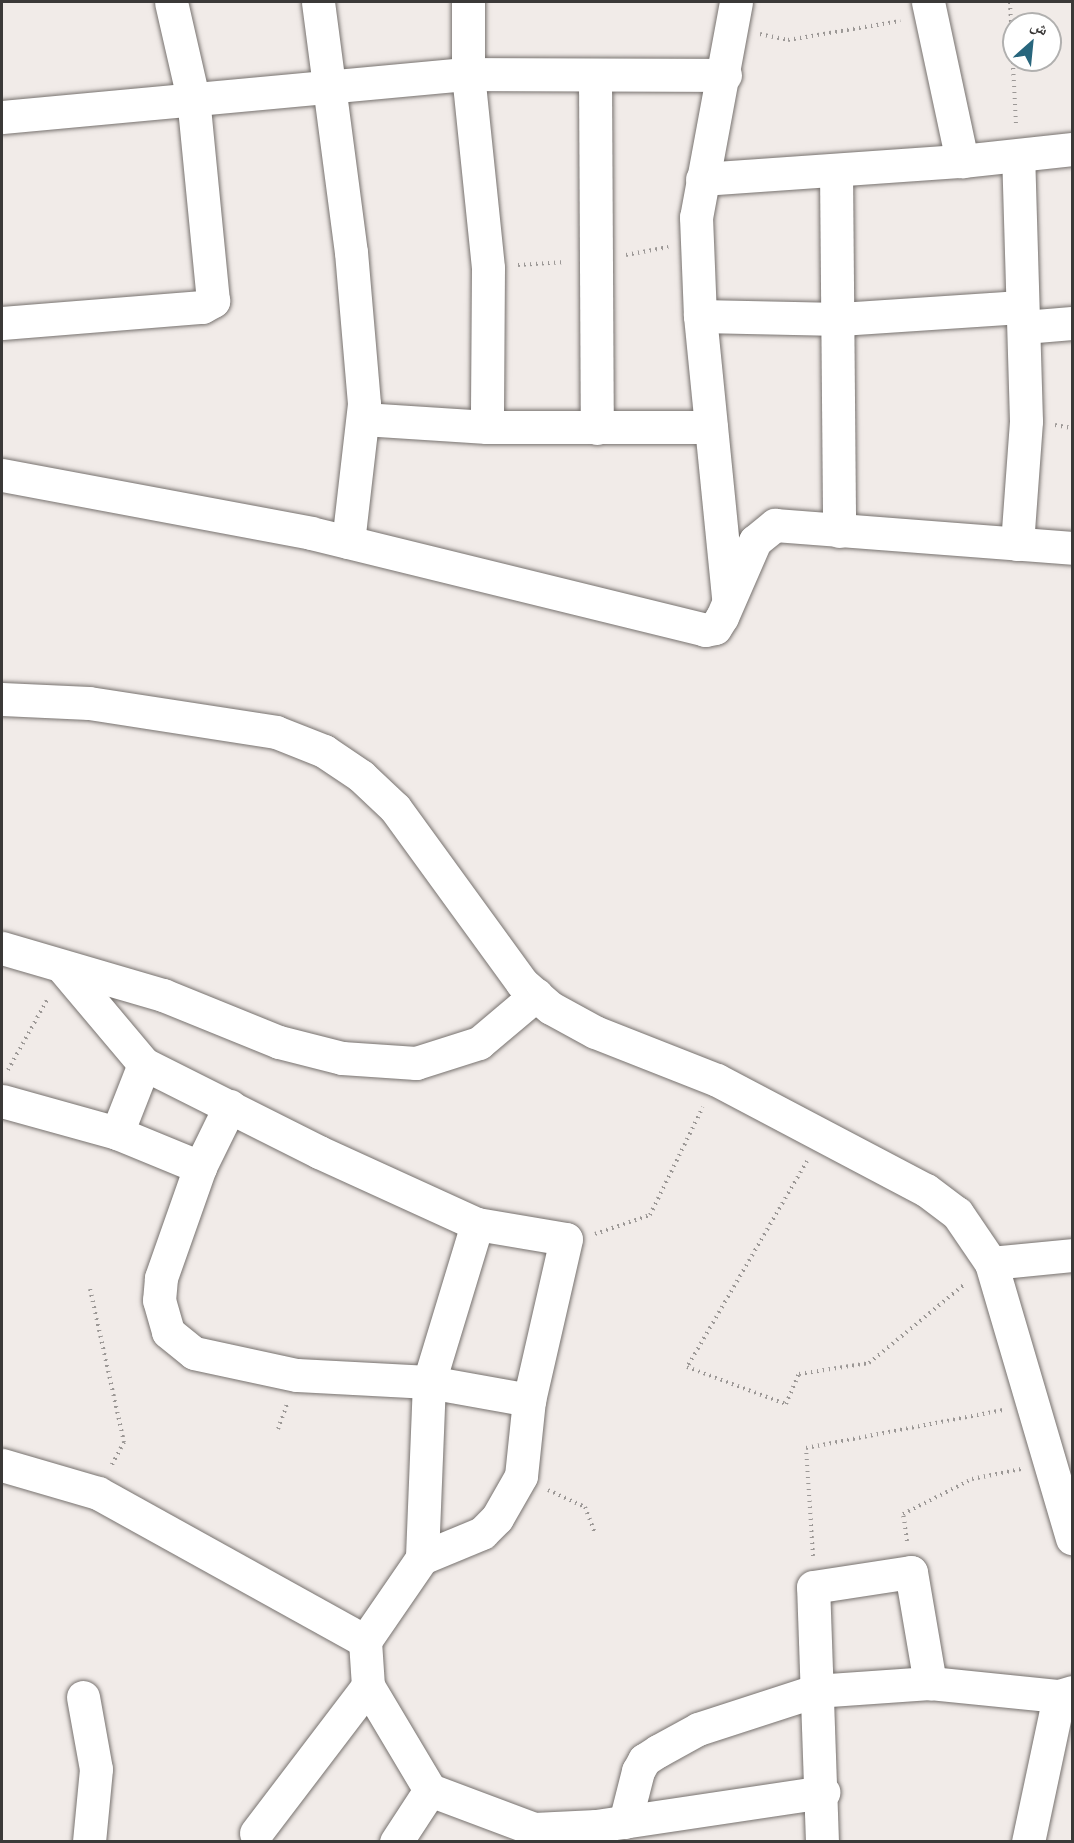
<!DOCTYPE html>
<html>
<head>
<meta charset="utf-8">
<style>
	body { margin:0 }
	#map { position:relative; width:1074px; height:1843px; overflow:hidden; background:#f1ebe8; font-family:Figtree,"Noto Naskh Arabic",sans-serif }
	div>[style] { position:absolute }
	.path>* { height:4px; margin-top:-2px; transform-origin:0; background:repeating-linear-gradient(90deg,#9c9896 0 1.5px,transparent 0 6px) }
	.roads { filter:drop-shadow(0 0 2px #77726f) drop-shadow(0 0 2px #77726f) }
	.minor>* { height:33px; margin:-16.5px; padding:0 16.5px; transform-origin:16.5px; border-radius:16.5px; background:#fff }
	span { translate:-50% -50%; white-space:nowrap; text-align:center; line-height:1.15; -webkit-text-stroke:4.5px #fff; paint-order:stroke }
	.frame { position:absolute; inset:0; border:3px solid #3b3938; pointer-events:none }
	.north { position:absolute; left:1002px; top:12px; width:60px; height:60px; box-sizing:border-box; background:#fff; border:2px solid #b1b0af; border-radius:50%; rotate:27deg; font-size:16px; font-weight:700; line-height:24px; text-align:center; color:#3b3938 }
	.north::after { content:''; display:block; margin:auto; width:21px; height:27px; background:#28667d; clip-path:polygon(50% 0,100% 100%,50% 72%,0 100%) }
</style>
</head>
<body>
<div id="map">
	<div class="path">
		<i style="left:1010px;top:2px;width:124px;rotate:87.2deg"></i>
		<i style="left:760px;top:34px;width:29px;rotate:12deg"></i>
		<i style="left:788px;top:40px;width:114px;rotate:-9.6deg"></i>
		<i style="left:626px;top:255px;width:43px;rotate:-10.8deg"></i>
		<i style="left:518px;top:265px;width:47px;rotate:-3.7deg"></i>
		<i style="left:1055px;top:425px;width:17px;rotate:10deg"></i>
		<i style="left:8px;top:1070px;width:82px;rotate:-60.9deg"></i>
		<i style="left:807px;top:1161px;width:238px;rotate:120.2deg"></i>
		<i style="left:687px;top:1367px;width:106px;rotate:20.5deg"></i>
		<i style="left:786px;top:1404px;width:33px;rotate:-67deg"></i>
		<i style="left:799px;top:1374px;width:71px;rotate:-8.9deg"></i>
		<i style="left:869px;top:1363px;width:124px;rotate:-39.5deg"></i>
		<i style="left:595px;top:1234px;width:58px;rotate:-19.1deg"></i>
		<i style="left:650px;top:1215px;width:120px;rotate:-63.9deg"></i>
		<i style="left:90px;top:1289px;width:157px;rotate:77.5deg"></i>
		<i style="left:124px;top:1442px;width:26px;rotate:118deg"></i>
		<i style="left:278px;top:1429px;width:27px;rotate:-70deg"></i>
		<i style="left:548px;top:1490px;width:41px;rotate:24.7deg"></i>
		<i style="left:585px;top:1507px;width:26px;rotate:69deg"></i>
		<i style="left:907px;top:1541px;width:27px;rotate:-98deg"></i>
		<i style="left:903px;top:1514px;width:77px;rotate:-26.9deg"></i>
		<i style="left:972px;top:1479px;width:50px;rotate:-11.5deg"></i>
		<i style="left:813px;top:1556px;width:108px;rotate:-93.7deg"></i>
		<i style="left:806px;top:1448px;width:202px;rotate:-10.9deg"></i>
	</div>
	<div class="roads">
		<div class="minor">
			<i style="left:318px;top:2px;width:252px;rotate:82.5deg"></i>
			<i style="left:351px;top:252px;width:153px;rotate:85.1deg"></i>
			<i style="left:364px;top:404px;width:139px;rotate:96.6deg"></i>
			<i style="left:468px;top:2px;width:72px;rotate:90deg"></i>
			<i style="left:468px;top:74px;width:195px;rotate:84.1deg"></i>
			<i style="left:488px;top:268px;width:159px;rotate:90.4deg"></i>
			<i style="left:736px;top:2px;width:219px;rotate:100.5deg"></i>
			<i style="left:696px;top:217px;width:99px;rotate:87.7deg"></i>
			<i style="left:700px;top:316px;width:140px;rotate:1.2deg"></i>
			<i style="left:840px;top:319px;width:181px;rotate:-3.8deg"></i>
			<i style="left:928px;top:2px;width:163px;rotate:77.9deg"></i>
			<i style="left:595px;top:75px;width:353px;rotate:89.7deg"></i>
			<i style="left:2px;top:117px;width:468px;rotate:-5.3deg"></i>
			<i style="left:468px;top:74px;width:257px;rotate:0.2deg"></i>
			<i style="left:836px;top:170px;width:361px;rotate:89.5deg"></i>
			<i style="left:702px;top:179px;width:261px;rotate:-4deg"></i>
			<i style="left:962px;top:161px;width:111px;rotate:-6.2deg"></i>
			<i style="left:700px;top:316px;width:283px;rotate:84.3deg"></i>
			<i style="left:2px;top:323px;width:201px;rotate:-4.6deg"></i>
			<i style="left:202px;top:307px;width:13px;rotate:-29deg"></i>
			<i style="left:213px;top:301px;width:204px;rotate:-95.6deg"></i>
			<i style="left:193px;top:98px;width:98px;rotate:-102.9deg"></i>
			<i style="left:1024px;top:327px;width:48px;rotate:-4.8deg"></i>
			<i style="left:363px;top:419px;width:124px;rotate:3.7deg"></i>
			<i style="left:487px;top:427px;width:224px"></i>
			<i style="left:2px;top:475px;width:314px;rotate:10.6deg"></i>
			<i style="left:311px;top:533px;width:406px;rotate:13.8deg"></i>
			<i style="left:705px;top:630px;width:10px;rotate:-11deg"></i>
			<i style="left:715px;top:628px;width:13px;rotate:-58deg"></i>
			<i style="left:722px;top:617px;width:83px;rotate:-66.5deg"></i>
			<i style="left:755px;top:541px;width:26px;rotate:-39deg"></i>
			<i style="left:775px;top:525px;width:298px;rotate:4.4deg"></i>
			<i style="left:1017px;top:544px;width:123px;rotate:-85.8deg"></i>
			<i style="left:1026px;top:421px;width:264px;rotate:-91.7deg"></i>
			<i style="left:2px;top:699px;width:87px;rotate:2.6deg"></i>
			<i style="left:89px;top:703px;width:189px;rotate:8.8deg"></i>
			<i style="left:276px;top:732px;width:52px;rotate:21.6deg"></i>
			<i style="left:324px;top:751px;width:45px;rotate:34deg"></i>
			<i style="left:361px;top:776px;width:47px;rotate:43.3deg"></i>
			<i style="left:395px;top:808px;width:216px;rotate:54deg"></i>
			<i style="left:522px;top:983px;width:38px;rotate:41deg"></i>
			<i style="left:551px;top:1008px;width:50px;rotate:28.6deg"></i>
			<i style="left:595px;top:1032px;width:131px;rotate:21.5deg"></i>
			<i style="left:717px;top:1080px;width:236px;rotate:27.8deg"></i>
			<i style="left:926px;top:1190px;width:39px;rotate:37deg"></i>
			<i style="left:957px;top:1213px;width:60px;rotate:55.8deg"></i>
			<i style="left:991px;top:1263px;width:287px;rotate:73.6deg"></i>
			<i style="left:2px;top:948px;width:168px;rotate:16.3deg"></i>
			<i style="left:163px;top:995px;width:125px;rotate:22.1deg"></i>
			<i style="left:279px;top:1042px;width:65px;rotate:14.3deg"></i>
			<i style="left:342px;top:1058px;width:74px;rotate:3.9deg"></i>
			<i style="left:416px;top:1063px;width:66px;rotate:-17.6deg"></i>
			<i style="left:479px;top:1043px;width:75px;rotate:-40.1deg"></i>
			<i style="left:64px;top:969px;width:124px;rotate:49.9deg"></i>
			<i style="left:144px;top:1064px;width:196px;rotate:26.7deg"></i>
			<i style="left:319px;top:1152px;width:174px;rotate:24.5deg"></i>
			<i style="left:477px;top:1224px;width:90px;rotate:9.6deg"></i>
			<i style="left:566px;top:1239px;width:165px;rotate:102.9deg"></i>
			<i style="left:529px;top:1400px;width:76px;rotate:96deg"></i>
			<i style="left:521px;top:1476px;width:48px;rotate:119.7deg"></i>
			<i style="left:497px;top:1518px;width:21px;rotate:135deg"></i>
			<i style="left:482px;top:1533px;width:65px;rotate:157.4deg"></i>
			<i style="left:2px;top:1101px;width:119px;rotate:15.5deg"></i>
			<i style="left:117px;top:1133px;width:90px;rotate:22.3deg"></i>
			<i style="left:230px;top:1106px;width:68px;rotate:116.2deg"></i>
			<i style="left:200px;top:1167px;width:118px;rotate:109.4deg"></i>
			<i style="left:161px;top:1278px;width:22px;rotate:95deg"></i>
			<i style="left:159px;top:1300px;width:33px;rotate:74deg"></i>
			<i style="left:168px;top:1332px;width:33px;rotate:39deg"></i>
			<i style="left:194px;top:1353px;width:105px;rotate:12.1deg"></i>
			<i style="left:297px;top:1375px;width:132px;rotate:3deg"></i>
			<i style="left:429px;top:1382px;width:102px;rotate:10.2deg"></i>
			<i style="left:117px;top:1133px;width:74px;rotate:-68.6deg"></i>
			<i style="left:477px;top:1224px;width:165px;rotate:106.9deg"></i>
			<i style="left:429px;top:1382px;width:176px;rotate:92.3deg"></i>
			<i style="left:422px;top:1558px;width:101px;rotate:124.5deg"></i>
			<i style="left:365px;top:1641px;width:45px;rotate:86.2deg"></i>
			<i style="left:368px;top:1686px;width:121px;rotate:59.2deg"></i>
			<i style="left:430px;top:1790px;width:111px;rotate:20.6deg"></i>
			<i style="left:534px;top:1829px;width:62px;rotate:-2.8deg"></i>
			<i style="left:596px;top:1826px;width:230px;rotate:-8.5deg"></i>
			<i style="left:991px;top:1263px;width:81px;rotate:-5.6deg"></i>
			<i style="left:2px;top:1465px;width:100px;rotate:16.3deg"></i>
			<i style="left:98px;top:1493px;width:305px;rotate:29deg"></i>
			<i style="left:83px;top:1697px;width:73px;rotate:79.8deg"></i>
			<i style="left:96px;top:1769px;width:73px;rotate:95.5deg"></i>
			<i style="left:625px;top:1822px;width:53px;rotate:-75.7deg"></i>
			<i style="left:638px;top:1771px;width:13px;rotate:-61deg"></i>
			<i style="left:644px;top:1760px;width:17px;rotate:-33deg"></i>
			<i style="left:658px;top:1751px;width:46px;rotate:-28.8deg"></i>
			<i style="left:698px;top:1729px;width:123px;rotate:-18deg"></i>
			<i style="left:815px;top:1691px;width:115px;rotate:-4deg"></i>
			<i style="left:930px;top:1683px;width:130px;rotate:5.8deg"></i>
			<i style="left:1059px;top:1696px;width:14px;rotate:-17deg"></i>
			<i style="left:256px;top:1833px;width:185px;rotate:-52.7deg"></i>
			<i style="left:396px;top:1842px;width:62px;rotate:-56.8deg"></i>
			<i style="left:822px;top:1842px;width:255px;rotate:-92deg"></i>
			<i style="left:813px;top:1587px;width:99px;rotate:-8.7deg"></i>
			<i style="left:911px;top:1572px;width:113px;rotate:80.3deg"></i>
			<i style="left:1028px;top:1842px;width:149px;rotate:-78deg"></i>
		</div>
	</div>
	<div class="frame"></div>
	<div class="north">ش</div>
</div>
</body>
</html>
